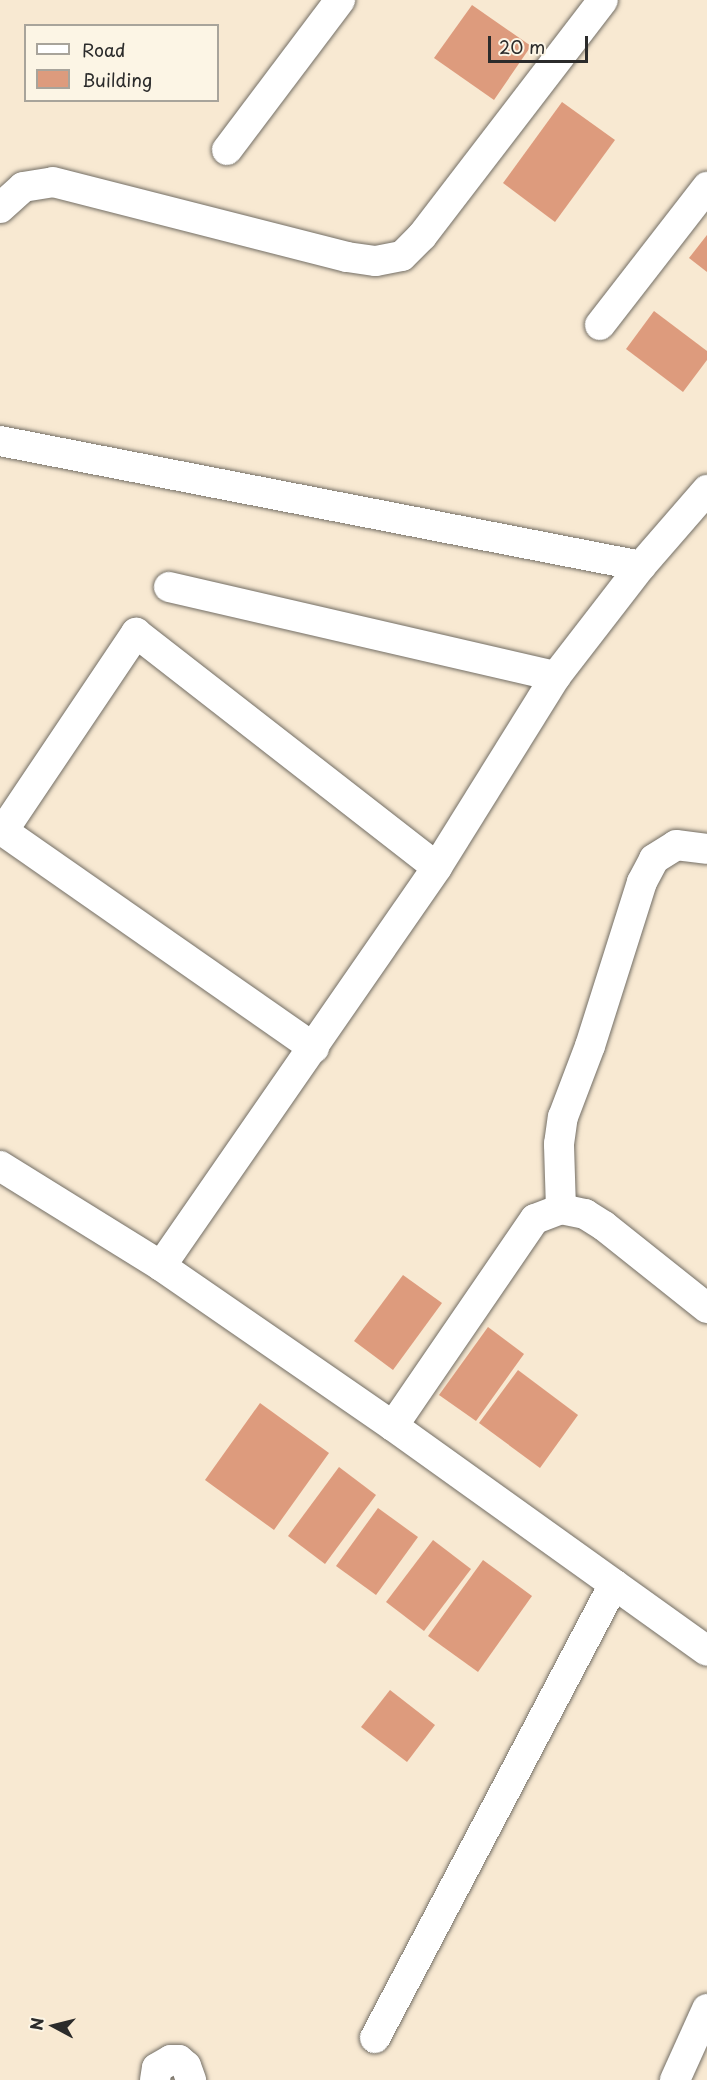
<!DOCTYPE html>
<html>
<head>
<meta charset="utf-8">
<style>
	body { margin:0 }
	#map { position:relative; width:707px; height:2080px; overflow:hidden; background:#f8e9d2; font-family:"Playpen Sans",sans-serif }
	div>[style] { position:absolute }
	.building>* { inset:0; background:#dd9b7d }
	.roads { filter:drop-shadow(0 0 2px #736e65) drop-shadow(0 0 2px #736e65) }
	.minor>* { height:30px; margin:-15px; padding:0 15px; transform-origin:15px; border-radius:15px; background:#fff }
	span { translate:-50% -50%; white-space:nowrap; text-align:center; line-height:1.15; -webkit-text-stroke:4.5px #fcf5e5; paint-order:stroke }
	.legend { position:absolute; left:24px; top:24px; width:195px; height:78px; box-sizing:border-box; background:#fcf5e5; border:2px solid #a8a49b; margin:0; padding:8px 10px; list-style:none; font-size:18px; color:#2b2b2b }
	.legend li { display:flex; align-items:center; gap:12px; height:30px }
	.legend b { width:30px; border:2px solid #a8a49b }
	.north { position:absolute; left:24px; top:1996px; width:60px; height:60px; -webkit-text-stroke:4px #fcf5e5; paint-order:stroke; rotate:277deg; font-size:16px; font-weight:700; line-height:24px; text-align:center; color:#2b2b2b }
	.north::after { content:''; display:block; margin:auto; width:21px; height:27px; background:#2b2b2b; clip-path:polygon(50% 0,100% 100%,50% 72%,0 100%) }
	.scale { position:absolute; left:488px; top:36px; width:100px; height:27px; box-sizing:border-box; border:3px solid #2b2b2b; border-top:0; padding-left:8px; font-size:18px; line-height:21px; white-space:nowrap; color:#2b2b2b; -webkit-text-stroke:4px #fcf5e5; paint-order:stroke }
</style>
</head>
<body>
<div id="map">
	<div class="building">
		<i style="clip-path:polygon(472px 5px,531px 46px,494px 100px,434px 58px)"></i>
		<i style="clip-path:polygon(562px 102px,615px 140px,555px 222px,503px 183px)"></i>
		<i style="clip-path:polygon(707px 235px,707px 272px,689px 258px)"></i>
		<i style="clip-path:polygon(654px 311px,707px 351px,707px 360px,683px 392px,626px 349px)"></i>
		<i style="clip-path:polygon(403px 1275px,442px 1303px,393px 1370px,354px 1341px)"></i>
		<i style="clip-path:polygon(488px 1327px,524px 1354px,476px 1421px,439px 1395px)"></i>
		<i style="clip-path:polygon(518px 1370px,578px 1415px,540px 1468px,479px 1423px)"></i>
		<i style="clip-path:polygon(260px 1403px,329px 1453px,274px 1530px,205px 1480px)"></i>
		<i style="clip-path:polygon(339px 1467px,376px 1495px,325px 1564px,288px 1536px)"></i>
		<i style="clip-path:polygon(378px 1508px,418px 1537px,376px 1595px,336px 1566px)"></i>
		<i style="clip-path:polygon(433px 1540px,471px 1569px,424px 1631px,386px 1602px)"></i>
		<i style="clip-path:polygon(483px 1560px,532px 1596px,478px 1672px,428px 1636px)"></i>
		<i style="clip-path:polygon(390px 1690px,435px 1725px,407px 1762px,361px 1727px)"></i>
	</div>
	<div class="roads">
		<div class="minor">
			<i style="left:227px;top:150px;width:188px;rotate:-53deg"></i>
			<i style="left:0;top:208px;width:31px;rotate:-42deg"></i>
			<i style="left:23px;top:187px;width:30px;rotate:-9deg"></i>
			<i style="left:53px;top:182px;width:303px;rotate:14.3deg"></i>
			<i style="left:347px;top:257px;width:29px;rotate:8deg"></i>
			<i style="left:376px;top:261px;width:26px;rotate:-11deg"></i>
			<i style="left:402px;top:256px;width:28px;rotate:-45deg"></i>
			<i style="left:422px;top:236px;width:297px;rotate:-52.5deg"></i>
			<i style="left:600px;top:325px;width:175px;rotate:-52.2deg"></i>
			<i style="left:0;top:441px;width:653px;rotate:11.03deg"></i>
			<i style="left:169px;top:587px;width:397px;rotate:13deg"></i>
			<i style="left:314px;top:1048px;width:379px;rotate:-145.1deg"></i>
			<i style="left:3px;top:831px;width:239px;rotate:-56.1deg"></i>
			<i style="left:136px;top:633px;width:381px;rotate:37.9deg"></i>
			<i style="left:0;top:1166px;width:190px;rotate:31.8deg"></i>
			<i style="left:161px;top:1266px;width:282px;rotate:34.6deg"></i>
			<i style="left:393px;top:1426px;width:386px;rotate:35.6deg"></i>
			<i style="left:561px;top:1209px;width:65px;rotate:-91.8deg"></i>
			<i style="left:559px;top:1144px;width:27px;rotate:-82deg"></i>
			<i style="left:563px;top:1117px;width:76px;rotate:-69.2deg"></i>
			<i style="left:590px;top:1046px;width:172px;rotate:-72.4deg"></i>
			<i style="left:642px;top:882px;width:26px;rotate:-62deg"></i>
			<i style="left:654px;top:859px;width:26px;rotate:-32deg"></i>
			<i style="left:676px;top:845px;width:31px;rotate:7deg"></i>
			<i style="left:161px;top:1266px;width:485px;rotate:-55.3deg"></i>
			<i style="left:437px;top:867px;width:225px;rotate:-58.1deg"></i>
			<i style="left:556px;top:676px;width:139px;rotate:-52.3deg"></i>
			<i style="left:641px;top:566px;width:101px;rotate:-49deg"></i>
			<i style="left:393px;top:1426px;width:251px;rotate:-55.6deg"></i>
			<i style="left:535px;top:1219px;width:28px;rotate:-21deg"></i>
			<i style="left:561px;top:1209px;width:25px;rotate:12deg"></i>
			<i style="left:585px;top:1214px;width:22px;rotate:32deg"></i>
			<i style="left:604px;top:1226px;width:132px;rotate:38.5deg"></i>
			<i style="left:375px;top:2038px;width:513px;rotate:-62.24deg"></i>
			<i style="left:155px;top:2080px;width:12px;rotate:-81deg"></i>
			<i style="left:157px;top:2068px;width:16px;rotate:-30deg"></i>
			<i style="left:171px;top:2060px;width:8px"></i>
			<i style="left:179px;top:2060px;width:9px;rotate:41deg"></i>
			<i style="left:186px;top:2066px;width:15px;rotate:70deg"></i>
			<i style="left:675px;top:2080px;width:78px;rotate:-65.7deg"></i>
		</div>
	</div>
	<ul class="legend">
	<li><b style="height:8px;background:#fff"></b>Road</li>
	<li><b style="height:16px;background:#dd9b7d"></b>Building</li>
	</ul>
	<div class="north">N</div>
	<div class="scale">20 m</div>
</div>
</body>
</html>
